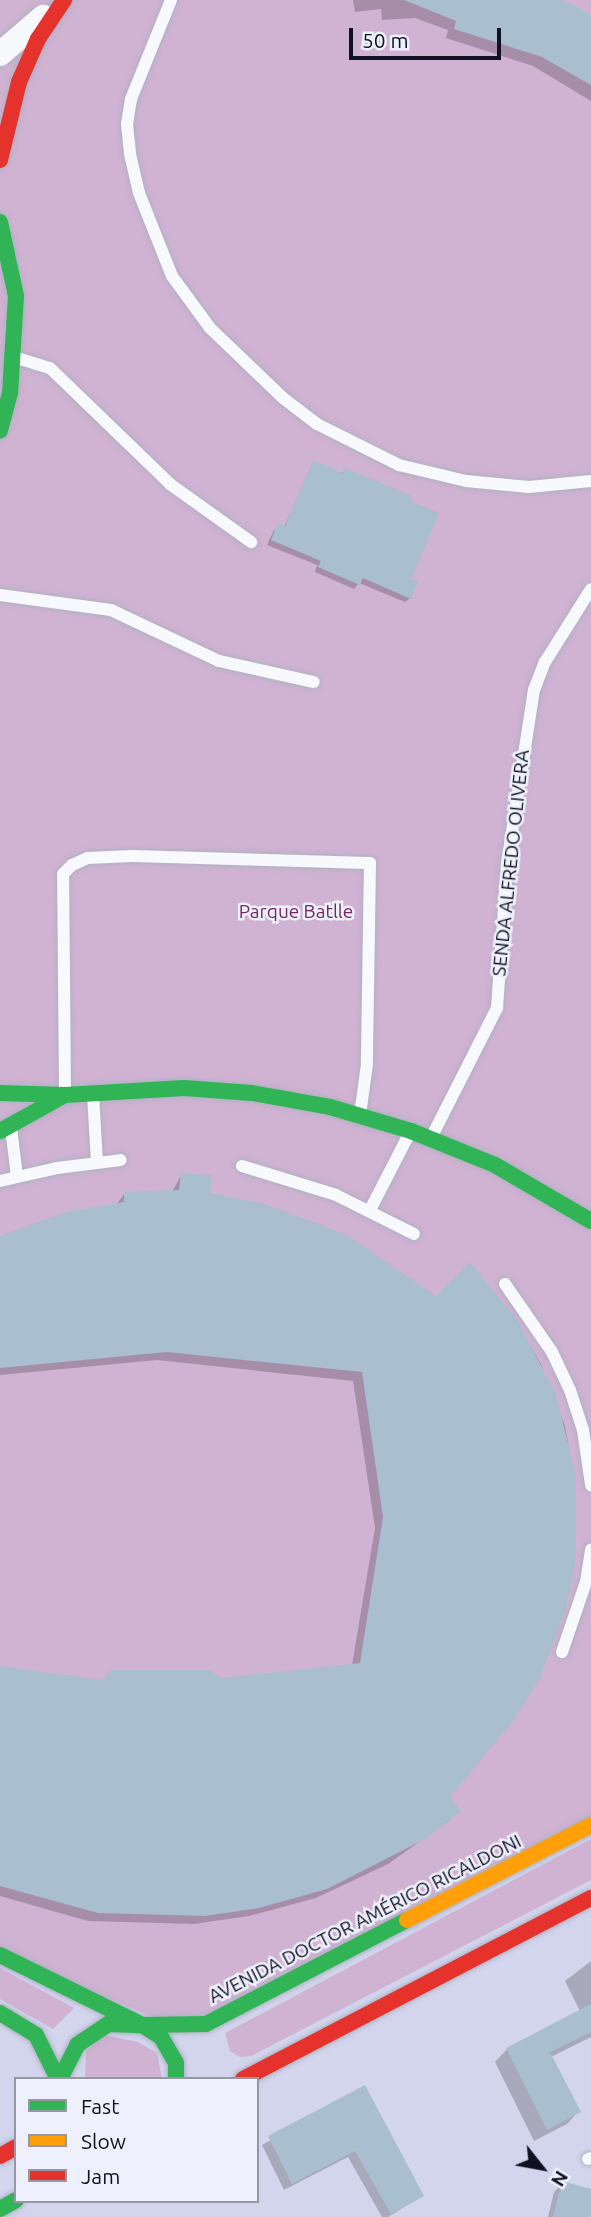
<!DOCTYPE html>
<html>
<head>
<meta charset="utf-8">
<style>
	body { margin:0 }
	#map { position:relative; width:591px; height:2217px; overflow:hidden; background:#d2d5ec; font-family:Ubuntu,sans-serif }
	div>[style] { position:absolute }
	.green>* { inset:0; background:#d0b2d2 }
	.shadow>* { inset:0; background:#0003 }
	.building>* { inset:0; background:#a9bece }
	.roads { filter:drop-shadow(0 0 2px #afb2c3) drop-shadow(0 0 2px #afb2c3) }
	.lane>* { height:12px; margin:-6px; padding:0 6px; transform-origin:6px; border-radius:6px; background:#f8f9fc }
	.street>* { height:24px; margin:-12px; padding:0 12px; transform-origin:12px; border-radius:12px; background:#f8f9fc }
	.fast>* { height:16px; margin:-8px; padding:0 8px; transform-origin:8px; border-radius:8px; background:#30b455 }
	.slow>* { height:16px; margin:-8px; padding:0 8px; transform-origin:8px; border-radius:8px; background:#ff9f0a }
	.jam>* { height:16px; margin:-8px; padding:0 8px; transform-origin:8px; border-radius:8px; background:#e5322d }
	span { translate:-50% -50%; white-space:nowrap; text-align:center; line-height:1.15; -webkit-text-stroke:5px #eef0fd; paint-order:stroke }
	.street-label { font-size:19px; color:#111221 }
	.park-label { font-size:19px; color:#762763 }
	.legend { position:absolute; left:14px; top:2077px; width:245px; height:126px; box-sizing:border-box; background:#eef0fd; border:2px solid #9697a5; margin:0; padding:9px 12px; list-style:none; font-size:21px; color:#111221 }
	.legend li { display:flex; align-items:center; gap:14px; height:35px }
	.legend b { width:35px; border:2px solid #9697a5 }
	.north { position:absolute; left:507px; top:2133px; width:70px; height:70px; -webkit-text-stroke:5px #eef0fd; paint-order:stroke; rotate:121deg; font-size:19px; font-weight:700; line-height:28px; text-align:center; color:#111221 }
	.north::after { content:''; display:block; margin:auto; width:24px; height:32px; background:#111221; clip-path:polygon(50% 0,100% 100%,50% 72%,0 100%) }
	.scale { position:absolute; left:349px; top:28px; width:152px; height:32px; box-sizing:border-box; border:4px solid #111221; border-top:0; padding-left:9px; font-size:21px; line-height:24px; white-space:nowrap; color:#111221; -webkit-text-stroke:5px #eef0fd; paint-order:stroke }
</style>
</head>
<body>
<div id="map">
	<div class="green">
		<i style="clip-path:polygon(0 0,591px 0,591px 1825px,181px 2028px,0 1955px)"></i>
		<i style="clip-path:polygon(591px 1839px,591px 1880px,251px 2056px,240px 2057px,230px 2051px,225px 2033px)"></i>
		<i style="clip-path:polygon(0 1968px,74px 2008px,53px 2029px,0 1999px)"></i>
		<i style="clip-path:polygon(105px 2035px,138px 2042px,157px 2053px,162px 2079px,85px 2079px,86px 2051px)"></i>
	</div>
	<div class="shadow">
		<i style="clip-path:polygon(353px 0,555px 0,591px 18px,591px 101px,533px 66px,446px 38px,448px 30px,415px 18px,382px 20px,381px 9px,355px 12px)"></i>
		<i style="clip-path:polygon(314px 463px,341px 474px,345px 470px,409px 580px,410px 598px,405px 602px,359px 583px,354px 589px,315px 572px,317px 565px,267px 545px,274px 530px,284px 527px)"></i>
		<i style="clip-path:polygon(182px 1174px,209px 1194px,436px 1298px,515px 1319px,541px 1364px,565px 1426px,574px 1476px,447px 1797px,450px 1820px,388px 1864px,316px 1898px,249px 1916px,194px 1924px,88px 1921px,0 1896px,0 1668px,102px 1682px,221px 1680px,352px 1665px,375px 1528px,353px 1381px,157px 1360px,0 1375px,0 1239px,116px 1205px,125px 1193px,172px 1192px)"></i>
		<i style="clip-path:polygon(591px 1961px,591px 2037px,551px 2057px,579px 2111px,567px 2124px,534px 2141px,495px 2062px,507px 2049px,580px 2011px,565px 1981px)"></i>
		<i style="clip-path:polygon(364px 2088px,422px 2196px,388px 2217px,382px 2217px,348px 2157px,284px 2190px,262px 2145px)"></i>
		<i style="clip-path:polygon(563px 2183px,591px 2191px,591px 2217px,548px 2217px,554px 2192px)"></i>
	</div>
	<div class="building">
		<i style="clip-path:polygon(404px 0,561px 0,575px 6px,591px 15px,591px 85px,542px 57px,454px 29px,456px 21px)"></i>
		<i style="clip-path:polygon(313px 460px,343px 473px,345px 468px,412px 496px,410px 501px,439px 513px,411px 579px,418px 582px,411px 599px,363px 578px,360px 585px,318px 567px,321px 561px,271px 540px,278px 523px,285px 526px)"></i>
		<i style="clip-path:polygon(181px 1173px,212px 1175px,210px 1193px,265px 1204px,345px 1234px,436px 1296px,470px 1262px,516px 1318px,556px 1394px,576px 1476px,576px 1559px,566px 1608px,540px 1678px,514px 1720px,450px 1797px,461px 1811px,425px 1839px,327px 1889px,259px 1908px,205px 1916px,98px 1913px,0 1886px,0 1666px,103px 1680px,111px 1670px,209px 1670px,221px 1678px,360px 1663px,383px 1517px,362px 1372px,167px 1352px,0 1368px,0 1236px,70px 1211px,124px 1202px,124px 1192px,179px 1190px)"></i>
		<i style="clip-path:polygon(591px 2004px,591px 2032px,550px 2052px,581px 2112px,547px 2130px,506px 2048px)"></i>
		<i style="clip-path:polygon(365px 2085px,424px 2196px,391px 2214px,355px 2151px,292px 2184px,268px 2136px)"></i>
		<i style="clip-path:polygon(562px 2181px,591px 2189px,591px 2217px,553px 2217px)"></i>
	</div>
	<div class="roads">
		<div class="lane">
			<i style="left:171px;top:0;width:107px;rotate:112deg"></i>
			<i style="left:131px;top:99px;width:25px;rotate:99deg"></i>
			<i style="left:127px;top:124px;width:30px;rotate:84deg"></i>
			<i style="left:130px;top:154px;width:40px;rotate:77deg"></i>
			<i style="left:139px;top:193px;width:89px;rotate:68.3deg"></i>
			<i style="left:172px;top:276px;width:64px;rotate:53.8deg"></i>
			<i style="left:210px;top:328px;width:101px;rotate:43.8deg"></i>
			<i style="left:283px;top:398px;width:43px;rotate:37.4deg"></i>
			<i style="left:317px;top:424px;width:92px;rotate:26.6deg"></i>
			<i style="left:399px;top:465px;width:69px;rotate:13.4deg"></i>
			<i style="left:466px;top:481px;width:63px;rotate:5.4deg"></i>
			<i style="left:529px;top:487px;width:62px;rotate:-5.5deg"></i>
			<i style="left:17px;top:358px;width:34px;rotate:17deg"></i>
			<i style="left:50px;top:368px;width:167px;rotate:44deg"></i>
			<i style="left:170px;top:484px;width:100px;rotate:35.6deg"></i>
			<i style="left:0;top:595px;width:112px;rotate:7.7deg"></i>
			<i style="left:111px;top:610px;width:119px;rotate:25.3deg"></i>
			<i style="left:219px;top:661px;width:97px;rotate:12.5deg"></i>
			<i style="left:65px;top:1092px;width:218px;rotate:-90.5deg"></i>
			<i style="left:63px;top:874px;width:13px;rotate:-45deg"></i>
			<i style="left:72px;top:865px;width:17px;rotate:-24deg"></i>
			<i style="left:88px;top:858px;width:43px;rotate:-2.7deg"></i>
			<i style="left:131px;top:856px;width:239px;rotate:1.7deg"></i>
			<i style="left:370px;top:863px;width:201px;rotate:90.9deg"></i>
			<i style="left:367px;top:1064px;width:51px;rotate:97.8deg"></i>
			<i style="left:93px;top:1095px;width:67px;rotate:86.6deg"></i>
			<i style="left:11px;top:1128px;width:48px;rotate:82.9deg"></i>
			<i style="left:431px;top:1138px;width:146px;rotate:-63.1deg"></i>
			<i style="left:497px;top:1008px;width:144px;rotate:-86deg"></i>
			<i style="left:507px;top:864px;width:176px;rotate:-81.2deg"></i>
			<i style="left:534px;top:690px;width:30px;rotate:-69deg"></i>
			<i style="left:545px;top:662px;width:86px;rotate:-57.8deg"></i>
			<i style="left:242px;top:1166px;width:98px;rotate:17.1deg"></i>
			<i style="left:336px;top:1195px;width:87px;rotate:26.6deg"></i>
			<i style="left:0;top:1181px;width:58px;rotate:-12.8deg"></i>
			<i style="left:57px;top:1168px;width:64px;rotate:-7.1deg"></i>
			<i style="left:370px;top:1210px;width:85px;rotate:-62.8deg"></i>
			<i style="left:505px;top:1284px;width:83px;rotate:55.3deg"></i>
			<i style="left:552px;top:1352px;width:42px;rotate:64.7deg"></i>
			<i style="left:570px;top:1390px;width:42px;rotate:72deg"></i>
			<i style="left:583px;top:1430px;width:56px;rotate:81.7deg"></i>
			<i style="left:562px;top:1652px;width:74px;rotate:-71.1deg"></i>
			<i style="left:586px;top:1582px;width:33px;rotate:-81deg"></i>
			<i style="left:588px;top:2159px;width:3px;rotate:-18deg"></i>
		</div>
		<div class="street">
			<i style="left:0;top:54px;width:57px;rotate:-40.7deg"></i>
		</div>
		<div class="fast">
			<i style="left:0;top:222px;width:76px;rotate:77.8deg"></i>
			<i style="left:16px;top:296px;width:97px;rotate:93.5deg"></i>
			<i style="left:10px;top:393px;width:39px;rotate:105deg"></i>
			<i style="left:0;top:1093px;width:65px;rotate:1.8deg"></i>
			<i style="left:65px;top:1095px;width:119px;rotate:-3.4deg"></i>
			<i style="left:184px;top:1088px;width:68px;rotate:4.2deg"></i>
			<i style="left:252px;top:1093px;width:79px;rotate:10.2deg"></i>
			<i style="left:330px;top:1107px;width:84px;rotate:16.5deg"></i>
			<i style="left:411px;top:1131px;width:91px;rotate:22deg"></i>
			<i style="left:495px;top:1165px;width:111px;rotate:30.3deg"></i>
			<i style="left:0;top:1131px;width:74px;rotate:-29deg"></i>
			<i style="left:0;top:1955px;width:158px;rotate:26.2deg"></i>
			<i style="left:142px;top:2025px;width:64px;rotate:-0.9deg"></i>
			<i style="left:206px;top:2024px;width:226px;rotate:-27.4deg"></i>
			<i style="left:0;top:2013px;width:42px;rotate:31.4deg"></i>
			<i style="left:36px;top:2035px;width:49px;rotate:63.4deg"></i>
			<i style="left:60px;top:2079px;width:38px;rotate:-63deg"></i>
			<i style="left:77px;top:2045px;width:37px;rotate:-34deg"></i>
			<i style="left:108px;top:2024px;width:34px;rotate:2deg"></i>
			<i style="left:142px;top:2025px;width:22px;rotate:32deg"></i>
			<i style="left:161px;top:2037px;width:30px;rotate:60deg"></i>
			<i style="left:176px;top:2063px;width:16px;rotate:90deg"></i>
			<i style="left:0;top:2209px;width:18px;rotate:-29deg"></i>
		</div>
		<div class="slow">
			<i style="left:407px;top:1920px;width:207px;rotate:-27.3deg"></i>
		</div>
		<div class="jam">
			<i style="left:0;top:160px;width:80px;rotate:-76.3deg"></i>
			<i style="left:19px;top:82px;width:47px;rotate:-66.2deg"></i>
			<i style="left:38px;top:39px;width:47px;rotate:-56.3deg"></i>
			<i style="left:243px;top:2079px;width:392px;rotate:-27.5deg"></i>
			<i style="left:0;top:2156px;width:18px;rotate:-29deg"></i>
		</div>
	</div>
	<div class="street-label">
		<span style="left:511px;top:863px;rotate:-84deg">SENDA ALFREDO OLIVERA</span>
		<span style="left:365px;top:1919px;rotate:-27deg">AVENIDA DOCTOR AMÉRICO RICALDONI</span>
	</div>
	<div class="park-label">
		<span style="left:296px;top:912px">Parque Batlle</span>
	</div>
	<ul class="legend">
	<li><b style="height:9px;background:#30b455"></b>Fast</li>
	<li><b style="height:9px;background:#ff9f0a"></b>Slow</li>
	<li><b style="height:9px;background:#e5322d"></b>Jam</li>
	</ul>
	<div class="north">N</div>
	<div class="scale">50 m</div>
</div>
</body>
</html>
